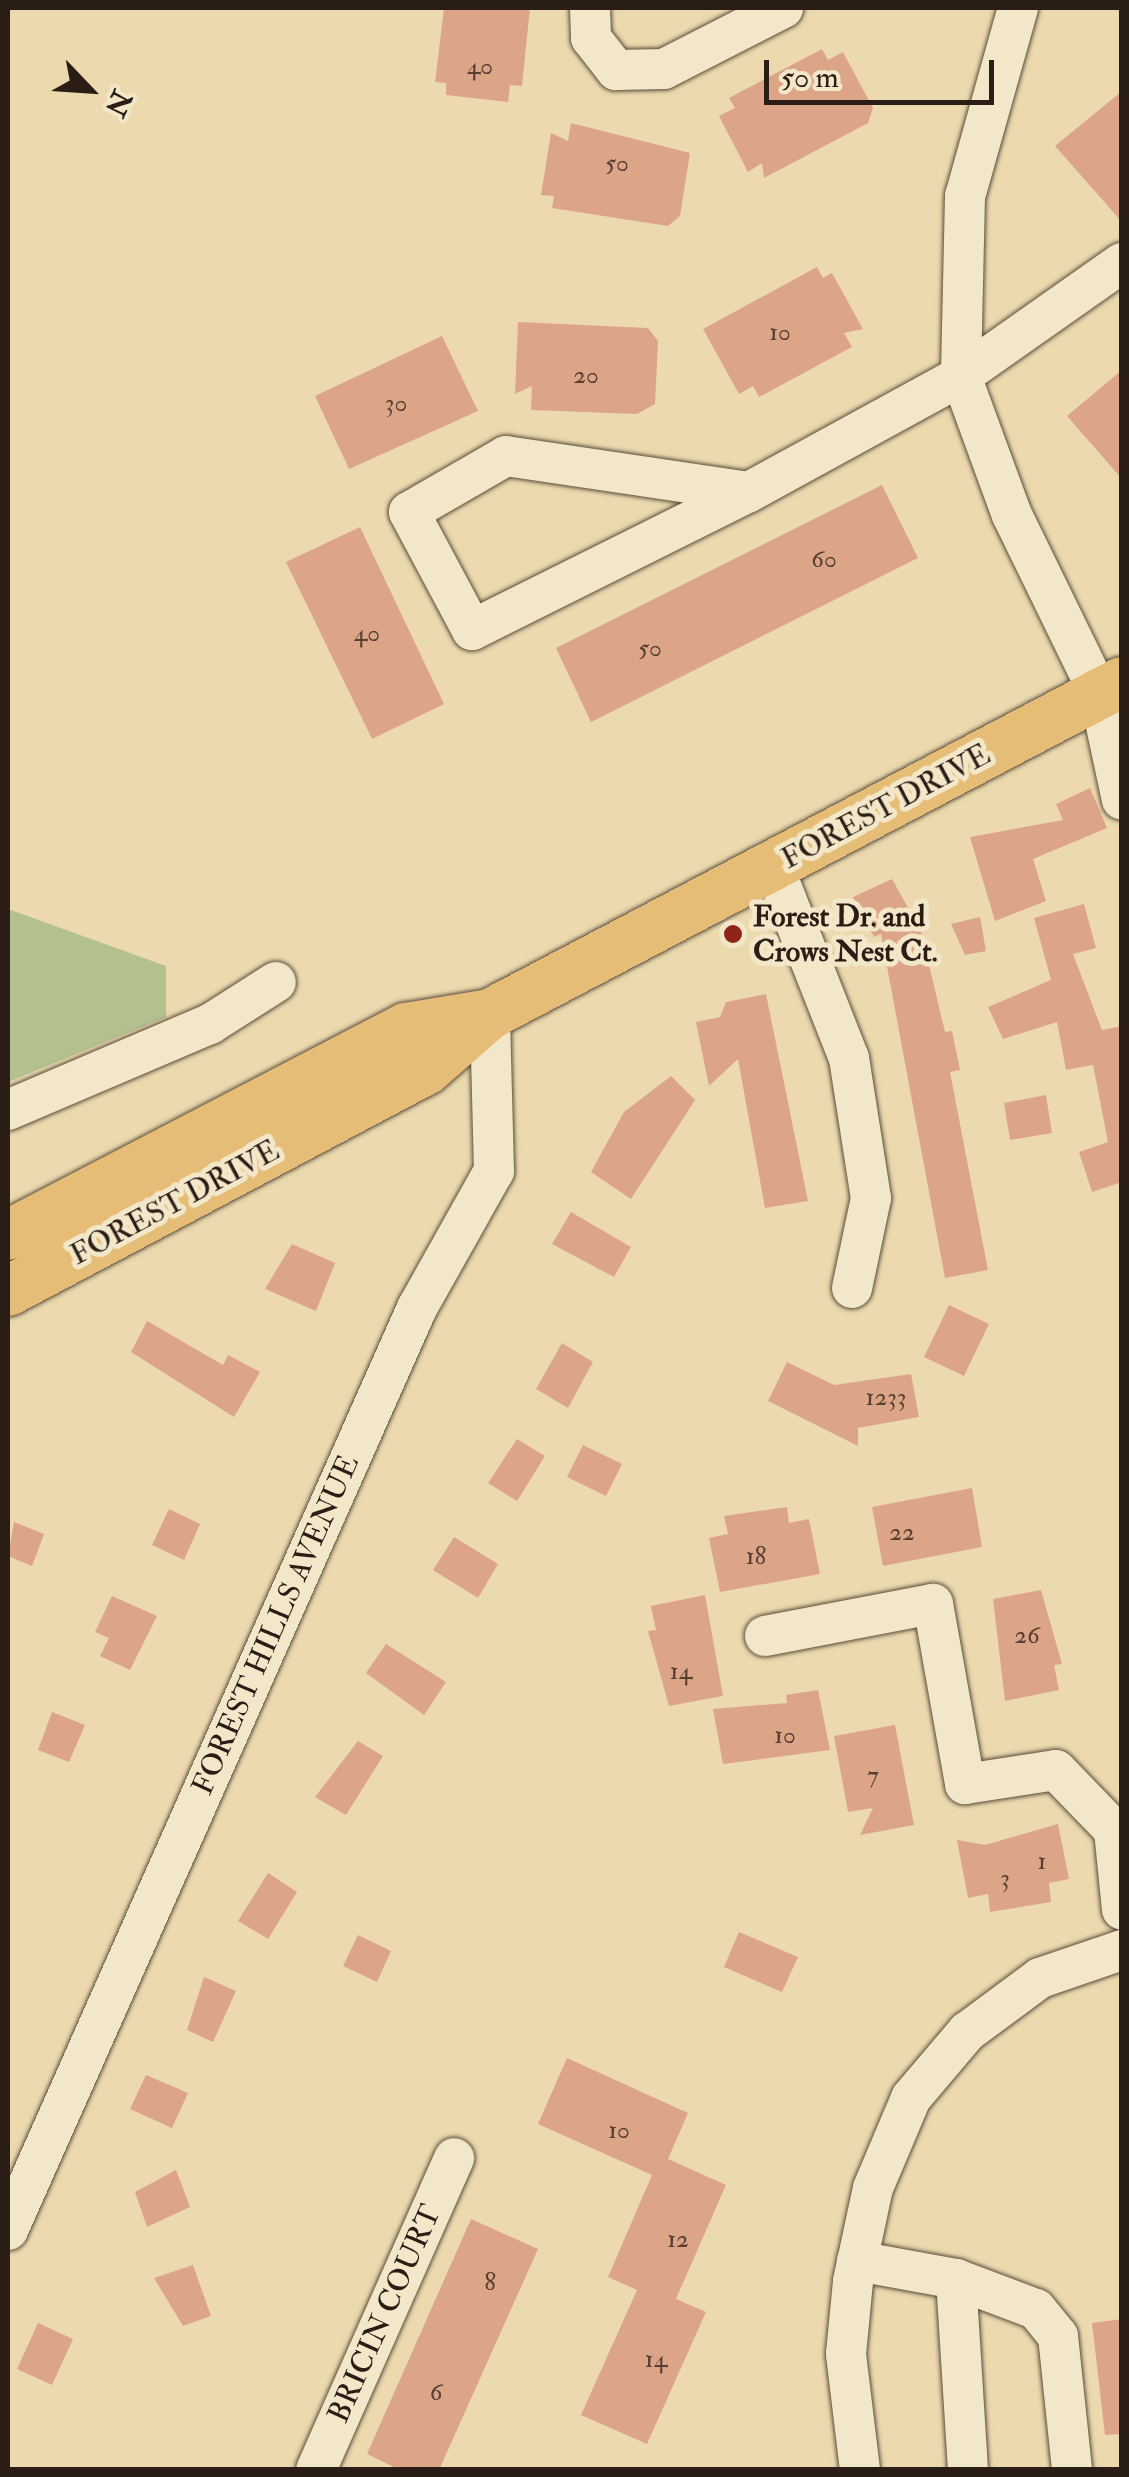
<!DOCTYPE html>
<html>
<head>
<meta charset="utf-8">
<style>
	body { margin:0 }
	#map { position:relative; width:1129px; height:2477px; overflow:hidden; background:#ecdaae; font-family:"IM FELL Double Pica",serif }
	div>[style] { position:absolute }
	.green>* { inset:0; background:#b3c18e }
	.building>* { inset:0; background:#dda587 }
	.roads { filter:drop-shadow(0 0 2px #5a4c3c) drop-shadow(0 0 2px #5a4c3c) }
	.minor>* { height:40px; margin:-20px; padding:0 20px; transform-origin:20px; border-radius:20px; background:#f3e7ca }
	.major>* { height:50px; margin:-25px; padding:0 25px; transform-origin:25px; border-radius:25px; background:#e6bd77 }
	.dots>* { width:28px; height:28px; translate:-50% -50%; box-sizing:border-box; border:5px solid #f3e7ca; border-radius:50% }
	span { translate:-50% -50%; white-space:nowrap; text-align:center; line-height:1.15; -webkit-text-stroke:10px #f3e7ca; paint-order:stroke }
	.number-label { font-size:25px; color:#573f32 }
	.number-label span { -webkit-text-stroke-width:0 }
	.street-label { font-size:30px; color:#2a1d16 }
	.poi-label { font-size:30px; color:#2a1d16; font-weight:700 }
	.left { translate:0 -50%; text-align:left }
	.frame { position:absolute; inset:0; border:10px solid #2a1d16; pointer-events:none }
	.north { position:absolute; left:40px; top:40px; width:100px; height:100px; -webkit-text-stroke:8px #f3e7ca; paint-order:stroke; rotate:115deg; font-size:28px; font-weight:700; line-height:40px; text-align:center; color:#2a1d16 }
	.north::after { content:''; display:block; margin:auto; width:35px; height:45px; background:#2a1d16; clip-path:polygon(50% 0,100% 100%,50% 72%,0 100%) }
	.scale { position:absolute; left:764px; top:60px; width:230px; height:45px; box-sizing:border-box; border:5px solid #2a1d16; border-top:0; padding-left:12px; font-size:30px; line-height:35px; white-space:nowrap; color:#2a1d16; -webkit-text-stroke:8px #f3e7ca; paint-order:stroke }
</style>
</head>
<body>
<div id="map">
	<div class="green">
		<i style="clip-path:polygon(8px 909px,166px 966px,166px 1017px,8px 1082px)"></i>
	</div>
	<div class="building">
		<i style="clip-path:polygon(444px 8px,530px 8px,522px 86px,510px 85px,508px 102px,446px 95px,446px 83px,435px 82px)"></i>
		<i style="clip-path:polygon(822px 49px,828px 60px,843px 52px,873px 108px,868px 123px,764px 178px,762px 163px,748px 172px,719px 116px,735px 108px,729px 98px)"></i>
		<i style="clip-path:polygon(1122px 91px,1122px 222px,1055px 146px)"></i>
		<i style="clip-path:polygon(571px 123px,690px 153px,680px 216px,668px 226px,552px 208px,554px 196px,541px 195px,551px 133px,568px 141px)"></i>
		<i style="clip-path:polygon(817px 267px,823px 278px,832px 273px,863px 329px,844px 333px,852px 347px,759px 397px,753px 386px,739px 394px,703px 329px)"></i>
		<i style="clip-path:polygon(518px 322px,648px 328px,658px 341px,655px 404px,637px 414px,531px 410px,532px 386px,515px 394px)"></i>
		<i style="clip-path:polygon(442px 336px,478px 411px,349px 469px,315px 396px)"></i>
		<i style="clip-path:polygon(1122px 370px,1122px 479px,1067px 416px)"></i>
		<i style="clip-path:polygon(882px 485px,918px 558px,591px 722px,556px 648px)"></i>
		<i style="clip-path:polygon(360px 527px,444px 704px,372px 739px,286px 562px)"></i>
		<i style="clip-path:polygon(1090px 788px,1107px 828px,1033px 859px,1046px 901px,995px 921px,970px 837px,1063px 820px,1056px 804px)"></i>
		<i style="clip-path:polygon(892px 879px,921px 931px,945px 1032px,952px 1031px,960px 1070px,950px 1072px,988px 1270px,945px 1278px,881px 934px,874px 937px,853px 897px)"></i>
		<i style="clip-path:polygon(1084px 904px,1096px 948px,1073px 954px,1102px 1030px,1122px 1026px,1122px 1182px,1092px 1192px,1079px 1152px,1108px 1142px,1093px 1065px,1066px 1070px,1057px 1022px,1003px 1039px,988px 1007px,1051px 980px,1034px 918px)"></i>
		<i style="clip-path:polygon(980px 917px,986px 951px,965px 955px,951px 924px)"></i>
		<i style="clip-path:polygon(766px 994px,808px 1201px,765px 1208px,738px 1059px,709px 1086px,696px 1022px,720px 1017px,726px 1002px)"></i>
		<i style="clip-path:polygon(671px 1076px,695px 1100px,631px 1199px,591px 1172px,624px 1112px)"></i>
		<i style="clip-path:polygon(1046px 1095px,1052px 1133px,1010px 1140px,1004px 1103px)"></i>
		<i style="clip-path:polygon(571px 1212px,631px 1247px,614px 1277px,552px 1244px)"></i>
		<i style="clip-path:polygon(292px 1244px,335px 1263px,316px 1311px,265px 1289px)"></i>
		<i style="clip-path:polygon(949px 1305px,989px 1324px,964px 1376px,924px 1357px)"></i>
		<i style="clip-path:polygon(147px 1321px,223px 1365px,228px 1355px,260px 1372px,234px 1417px,131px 1352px)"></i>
		<i style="clip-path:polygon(562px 1343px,593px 1362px,568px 1408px,536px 1389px)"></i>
		<i style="clip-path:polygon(787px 1362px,834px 1385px,911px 1374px,919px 1417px,858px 1428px,858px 1446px,768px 1401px)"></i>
		<i style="clip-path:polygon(517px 1439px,545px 1456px,517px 1501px,488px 1483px)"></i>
		<i style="clip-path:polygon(583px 1445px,622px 1464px,606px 1496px,567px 1477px)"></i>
		<i style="clip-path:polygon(972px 1488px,982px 1547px,883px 1566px,872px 1507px)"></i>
		<i style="clip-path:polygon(787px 1507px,789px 1523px,809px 1519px,820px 1574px,720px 1592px,709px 1538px,728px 1534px,724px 1516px)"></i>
		<i style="clip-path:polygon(169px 1509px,200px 1524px,184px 1560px,152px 1545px)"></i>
		<i style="clip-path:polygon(14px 1522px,44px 1534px,32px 1566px,8px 1556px)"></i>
		<i style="clip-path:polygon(454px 1537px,498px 1564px,478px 1598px,433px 1570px)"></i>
		<i style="clip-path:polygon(1041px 1590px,1062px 1664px,1054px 1665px,1059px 1690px,1005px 1701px,993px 1599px)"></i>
		<i style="clip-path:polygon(705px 1595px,723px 1696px,669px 1706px,648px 1631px,656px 1630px,651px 1606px)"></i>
		<i style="clip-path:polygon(112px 1596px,157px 1616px,130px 1670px,100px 1656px,109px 1638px,95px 1632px)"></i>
		<i style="clip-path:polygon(386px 1644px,446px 1682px,424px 1715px,366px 1673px)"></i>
		<i style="clip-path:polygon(818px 1690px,830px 1750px,723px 1764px,713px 1709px,787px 1703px,786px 1695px)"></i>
		<i style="clip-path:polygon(52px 1712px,85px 1725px,69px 1762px,38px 1750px)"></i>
		<i style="clip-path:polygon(895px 1725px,914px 1825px,860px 1835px,873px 1808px,848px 1812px,834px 1736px)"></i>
		<i style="clip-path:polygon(358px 1741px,383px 1756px,346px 1815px,315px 1797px)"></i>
		<i style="clip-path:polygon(1058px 1824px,1069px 1879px,1049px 1883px,1051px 1902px,990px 1912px,988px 1894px,968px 1898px,957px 1840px,985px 1845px)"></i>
		<i style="clip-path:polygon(268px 1873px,297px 1892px,268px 1939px,238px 1921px)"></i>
		<i style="clip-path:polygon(739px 1932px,798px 1957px,782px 1992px,724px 1967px)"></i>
		<i style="clip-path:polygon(358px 1935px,391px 1951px,377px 1982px,343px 1966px)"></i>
		<i style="clip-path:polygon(204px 1977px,236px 1991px,213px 2042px,187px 2030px)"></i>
		<i style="clip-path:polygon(567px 2058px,688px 2113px,668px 2159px,726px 2185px,676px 2299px,706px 2312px,647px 2444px,581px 2415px,637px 2290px,608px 2277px,652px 2175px,538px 2124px)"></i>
		<i style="clip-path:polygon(146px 2075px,188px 2093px,172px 2128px,130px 2109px)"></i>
		<i style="clip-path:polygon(176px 2170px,190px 2207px,147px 2227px,135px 2192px)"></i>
		<i style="clip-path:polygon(471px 2219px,538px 2249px,439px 2470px,400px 2470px,367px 2454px)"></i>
		<i style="clip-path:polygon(193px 2265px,211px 2316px,183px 2326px,154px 2278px)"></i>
		<i style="clip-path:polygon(1122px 2319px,1122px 2434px,1105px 2435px,1092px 2323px)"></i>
		<i style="clip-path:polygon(38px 2323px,73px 2339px,52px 2385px,17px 2369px)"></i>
	</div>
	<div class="roads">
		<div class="minor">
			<i style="left:590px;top:8px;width:30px;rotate:88deg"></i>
			<i style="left:591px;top:38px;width:41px;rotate:52deg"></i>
			<i style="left:616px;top:70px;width:48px;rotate:-1.2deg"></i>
			<i style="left:664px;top:69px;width:134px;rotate:-27.1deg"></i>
			<i style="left:1018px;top:8px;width:195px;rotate:105.7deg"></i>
			<i style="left:965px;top:196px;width:180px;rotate:91.3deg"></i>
			<i style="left:961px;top:376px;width:148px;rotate:69.9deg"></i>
			<i style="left:1012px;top:515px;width:198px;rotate:64deg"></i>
			<i style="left:1099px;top:693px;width:109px;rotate:77.9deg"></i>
			<i style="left:749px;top:492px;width:246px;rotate:-171.6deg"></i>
			<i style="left:506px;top:456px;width:112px;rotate:150deg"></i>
			<i style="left:409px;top:512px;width:134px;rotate:61.9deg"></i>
			<i style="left:472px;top:630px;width:309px;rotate:-26.5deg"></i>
			<i style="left:749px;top:492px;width:242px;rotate:-28.7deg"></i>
			<i style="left:961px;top:376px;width:197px;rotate:-35.1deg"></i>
			<i style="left:774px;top:868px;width:204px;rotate:68.5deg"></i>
			<i style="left:849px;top:1058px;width:142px;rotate:81.1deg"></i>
			<i style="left:871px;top:1198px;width:92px;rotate:101.9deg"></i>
			<i style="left:8px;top:1110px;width:220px;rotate:-23.1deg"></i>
			<i style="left:210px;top:1024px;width:78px;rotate:-32.5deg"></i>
			<i style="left:765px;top:1636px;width:171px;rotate:-10.8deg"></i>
			<i style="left:933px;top:1604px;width:183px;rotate:79.9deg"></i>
			<i style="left:965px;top:1784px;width:92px;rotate:-8.7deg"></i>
			<i style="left:1056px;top:1770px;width:83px;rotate:46deg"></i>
			<i style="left:1114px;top:1830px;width:80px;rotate:84.3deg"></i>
			<i style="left:8px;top:2230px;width:1009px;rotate:-66.08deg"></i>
			<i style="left:417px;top:1308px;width:157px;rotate:-60.7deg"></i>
			<i style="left:494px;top:1171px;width:157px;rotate:-91.5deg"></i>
			<i style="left:857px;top:2261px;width:101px;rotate:10.3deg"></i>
			<i style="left:956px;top:2279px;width:191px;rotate:86.4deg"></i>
			<i style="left:956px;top:2279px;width:85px;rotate:20.6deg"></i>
			<i style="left:1036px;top:2309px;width:35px;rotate:51deg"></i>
			<i style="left:1058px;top:2336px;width:135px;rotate:84deg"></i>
			<i style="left:316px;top:2470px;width:341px;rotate:-66.1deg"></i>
			<i style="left:860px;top:2470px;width:117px;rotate:-96.9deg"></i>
			<i style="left:846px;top:2354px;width:73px;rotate:-84.5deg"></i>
			<i style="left:853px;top:2281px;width:95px;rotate:-77.9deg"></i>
			<i style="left:873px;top:2188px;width:98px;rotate:-67.1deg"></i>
			<i style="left:911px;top:2098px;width:87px;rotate:-49.7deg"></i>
			<i style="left:967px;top:2032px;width:91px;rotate:-36.5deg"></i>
			<i style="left:1040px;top:1978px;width:87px;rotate:-18.9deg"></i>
		</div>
		<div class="major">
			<i style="left:8px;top:1235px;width:449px;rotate:-27.5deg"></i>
			<i style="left:406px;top:1028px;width:85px;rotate:-9.5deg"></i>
			<i style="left:8px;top:1291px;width:473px;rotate:-27.9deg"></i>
			<i style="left:426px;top:1070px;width:85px;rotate:-41.2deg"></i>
			<i style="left:490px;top:1014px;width:714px;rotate:-27.71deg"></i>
		</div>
	</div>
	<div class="dots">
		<i style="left:733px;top:934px;background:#8f2418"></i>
	</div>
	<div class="number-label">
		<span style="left:480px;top:67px">40</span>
		<span style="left:617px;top:164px">50</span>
		<span style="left:780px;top:333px">10</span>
		<span style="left:586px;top:376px">20</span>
		<span style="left:396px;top:404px">30</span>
		<span style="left:824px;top:560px">60</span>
		<span style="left:367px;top:634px">40</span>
		<span style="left:650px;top:649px">50</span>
		<span style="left:886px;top:1398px">1233</span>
		<span style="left:902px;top:1533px">22</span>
		<span style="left:756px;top:1557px">18</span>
		<span style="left:1027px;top:1636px">26</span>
		<span style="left:681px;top:1672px">14</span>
		<span style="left:785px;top:1736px">10</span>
		<span style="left:873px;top:1776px">7</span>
		<span style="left:1042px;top:1862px">1</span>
		<span style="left:1005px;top:1879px">3</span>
		<span style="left:619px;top:2131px">10</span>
		<span style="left:678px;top:2240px">12</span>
		<span style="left:490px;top:2283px">8</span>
		<span style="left:656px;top:2360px">14</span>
		<span style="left:436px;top:2393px">6</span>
	</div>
	<div class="street-label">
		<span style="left:886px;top:807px;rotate:-28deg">FOREST DRIVE</span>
		<span style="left:175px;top:1203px;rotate:-28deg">FOREST DRIVE</span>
		<span style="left:276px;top:1625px;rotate:-66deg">FOREST HILLS AVENUE</span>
		<span style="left:385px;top:2314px;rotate:-66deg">BRICIN COURT</span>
	</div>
	<div class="poi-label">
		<span class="left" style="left:753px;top:934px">Forest Dr. and<br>Crows Nest Ct.</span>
	</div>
	<div class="frame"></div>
	<div class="north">N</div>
	<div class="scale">50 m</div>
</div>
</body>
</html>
